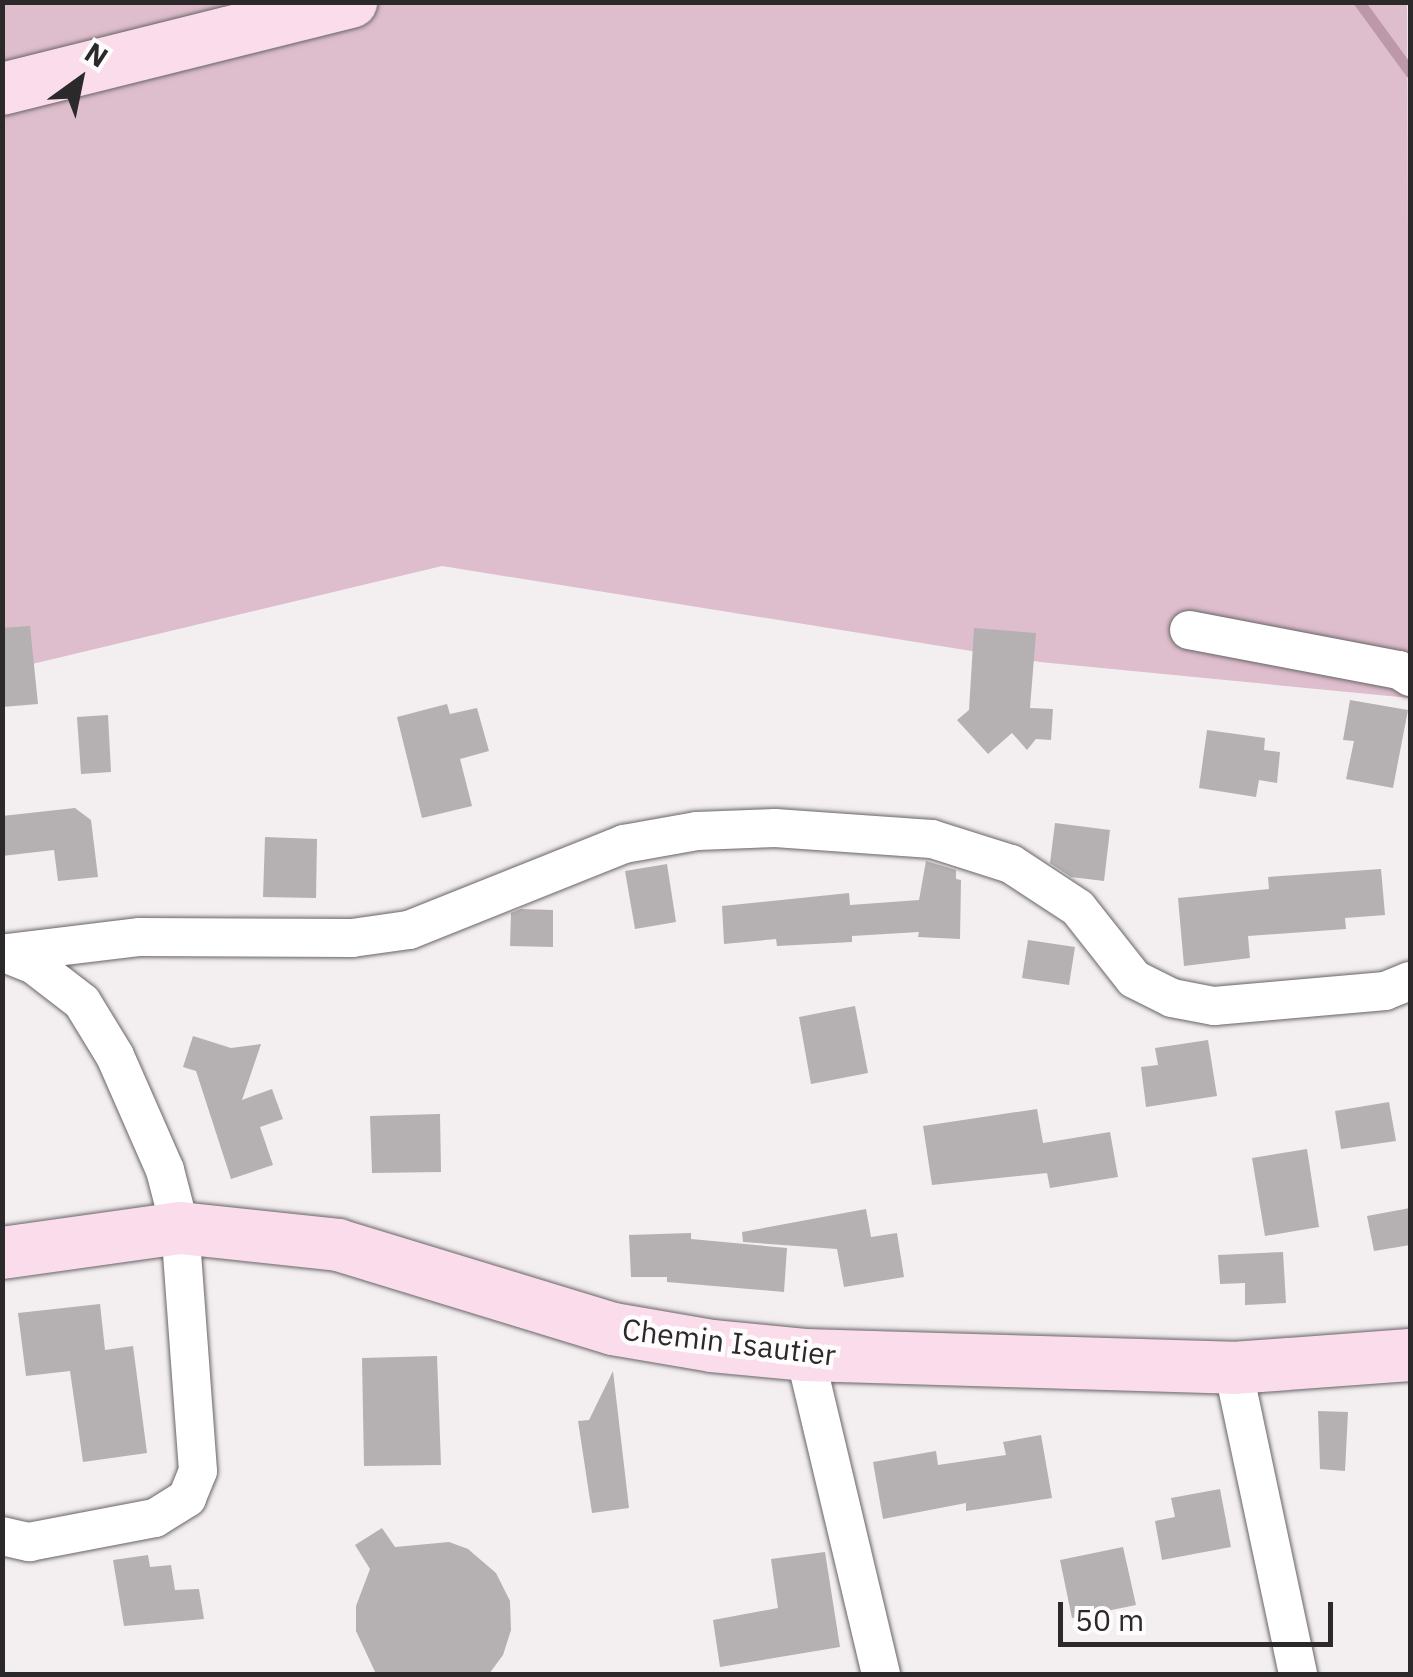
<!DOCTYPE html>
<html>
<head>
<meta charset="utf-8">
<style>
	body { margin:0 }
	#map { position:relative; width:1413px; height:1677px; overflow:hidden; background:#f3eef0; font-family:"IBM Plex Sans",sans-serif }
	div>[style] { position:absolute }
	.green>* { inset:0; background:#debdcc }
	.stream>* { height:11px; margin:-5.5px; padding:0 5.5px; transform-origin:5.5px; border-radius:5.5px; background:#bc98a8 }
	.building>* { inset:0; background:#b5b0b2 }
	.roads { filter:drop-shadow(0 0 2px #696567) drop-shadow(0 0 2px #696567) }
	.street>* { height:38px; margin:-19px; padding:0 19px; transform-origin:19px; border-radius:19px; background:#fff }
	.secondary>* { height:52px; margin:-26px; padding:0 26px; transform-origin:26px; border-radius:26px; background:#fadceb }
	span { translate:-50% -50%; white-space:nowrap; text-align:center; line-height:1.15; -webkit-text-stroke:9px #fefcfd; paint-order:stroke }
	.street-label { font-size:30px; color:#2b292a }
	.frame { position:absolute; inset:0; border:5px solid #2b292a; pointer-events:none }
	.north { position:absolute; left:30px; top:30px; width:100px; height:100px; -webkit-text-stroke:8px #fefcfd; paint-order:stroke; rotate:33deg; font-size:28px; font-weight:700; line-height:40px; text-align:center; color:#2b292a }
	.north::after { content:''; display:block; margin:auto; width:35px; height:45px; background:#2b292a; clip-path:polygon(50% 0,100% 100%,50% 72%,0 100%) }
	.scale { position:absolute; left:1058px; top:1602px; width:275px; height:45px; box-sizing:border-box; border:5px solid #2b292a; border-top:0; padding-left:12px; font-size:30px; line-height:35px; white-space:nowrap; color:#2b292a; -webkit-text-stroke:8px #fefcfd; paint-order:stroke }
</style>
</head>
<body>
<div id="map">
	<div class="green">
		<i style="clip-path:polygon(2px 3px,1407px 3px,1410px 698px,1040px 662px,442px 566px,3px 671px)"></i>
	</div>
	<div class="stream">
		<i style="left:1359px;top:2px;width:87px;rotate:53.9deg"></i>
	</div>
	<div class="building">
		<i style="clip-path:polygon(30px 626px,38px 704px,2px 707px,2px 628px)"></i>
		<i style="clip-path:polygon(974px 628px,1036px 633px,1030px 708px,1053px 709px,1051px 740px,1036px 739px,1027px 750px,1012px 733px,988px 754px,957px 720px,969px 710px)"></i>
		<i style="clip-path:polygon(1350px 700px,1408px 710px,1393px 788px,1346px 779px,1354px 741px,1343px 740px)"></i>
		<i style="clip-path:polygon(447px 704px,450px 714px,477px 708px,489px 751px,460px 759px,472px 806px,422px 818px,397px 717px)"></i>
		<i style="clip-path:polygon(108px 715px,111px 772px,81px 774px,77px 717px)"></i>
		<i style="clip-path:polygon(1207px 730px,1265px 738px,1264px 750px,1280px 752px,1277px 783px,1259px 780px,1256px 797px,1199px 788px)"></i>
		<i style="clip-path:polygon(75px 808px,91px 820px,98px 877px,58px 881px,54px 850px,2px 856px,2px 816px)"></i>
		<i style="clip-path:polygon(1055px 823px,1110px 830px,1104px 881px,1071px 877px,1050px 863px)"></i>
		<i style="clip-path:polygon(265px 837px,317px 839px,316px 898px,263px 897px)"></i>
		<i style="clip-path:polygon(926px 861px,956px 870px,956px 879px,961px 880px,960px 939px,918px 937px,919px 932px,852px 936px,852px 942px,777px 946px,776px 939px,724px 944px,722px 906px,849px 893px,850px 905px,919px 900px)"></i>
		<i style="clip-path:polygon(667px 864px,676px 922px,635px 929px,625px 871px)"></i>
		<i style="clip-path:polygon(1381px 869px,1385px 915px,1345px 918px,1346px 929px,1248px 936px,1250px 958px,1184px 966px,1178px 898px,1269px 889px,1268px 877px)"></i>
		<i style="clip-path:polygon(521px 909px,553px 910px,553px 947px,510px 946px,511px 913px)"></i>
		<i style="clip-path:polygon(1028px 940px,1075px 947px,1069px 985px,1022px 978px)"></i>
		<i style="clip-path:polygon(855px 1006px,868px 1073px,811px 1084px,799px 1017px)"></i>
		<i style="clip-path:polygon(193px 1036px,231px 1048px,261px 1044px,242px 1100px,272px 1089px,283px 1119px,260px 1127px,273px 1165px,231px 1179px,196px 1071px,183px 1067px)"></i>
		<i style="clip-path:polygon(1208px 1040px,1217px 1096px,1146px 1107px,1141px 1067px,1158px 1065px,1155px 1048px)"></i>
		<i style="clip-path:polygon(1389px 1102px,1396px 1141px,1341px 1149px,1335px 1111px)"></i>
		<i style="clip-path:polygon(1037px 1109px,1043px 1143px,1110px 1132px,1118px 1177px,1050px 1188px,1047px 1173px,932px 1185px,923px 1126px)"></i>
		<i style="clip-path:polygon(440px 1114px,441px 1172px,372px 1173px,370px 1116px)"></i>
		<i style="clip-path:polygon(1307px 1149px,1319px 1227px,1265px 1236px,1252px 1158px)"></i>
		<i style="clip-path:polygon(1410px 1208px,1410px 1245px,1374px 1251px,1367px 1216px)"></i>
		<i style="clip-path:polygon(866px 1209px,871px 1237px,897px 1233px,904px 1277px,844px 1287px,837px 1249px,743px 1242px,742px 1232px)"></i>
		<i style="clip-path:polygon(691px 1233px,691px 1239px,787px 1248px,784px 1292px,667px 1282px,667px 1277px,631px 1277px,629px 1235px)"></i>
		<i style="clip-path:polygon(1283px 1252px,1286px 1303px,1245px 1305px,1245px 1283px,1220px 1284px,1218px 1255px)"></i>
		<i style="clip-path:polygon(100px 1304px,105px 1350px,133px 1346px,147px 1453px,83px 1462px,70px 1371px,26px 1376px,18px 1313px)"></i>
		<i style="clip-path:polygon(437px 1356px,441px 1465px,364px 1466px,362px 1358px)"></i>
		<i style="clip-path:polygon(613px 1371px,629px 1508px,592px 1513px,578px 1421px,589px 1420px)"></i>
		<i style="clip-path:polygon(1318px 1411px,1348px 1412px,1345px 1471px,1320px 1469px)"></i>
		<i style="clip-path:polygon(1041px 1435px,1052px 1498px,966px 1511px,966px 1503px,883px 1519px,873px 1462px,936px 1451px,938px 1465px,1006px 1455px,1003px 1442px)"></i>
		<i style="clip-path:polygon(1220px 1489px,1231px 1547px,1162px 1560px,1155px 1521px,1175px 1517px,1171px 1498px)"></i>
		<i style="clip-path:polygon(382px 1528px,395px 1547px,449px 1542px,468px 1549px,496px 1573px,510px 1601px,511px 1630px,503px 1655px,489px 1674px,376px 1674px,356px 1631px,356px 1606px,370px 1569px,355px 1545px)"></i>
		<i style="clip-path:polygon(1123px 1547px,1136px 1605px,1072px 1618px,1060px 1560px)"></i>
		<i style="clip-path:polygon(825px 1552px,840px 1647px,720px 1667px,713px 1620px,778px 1608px,771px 1559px)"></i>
		<i style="clip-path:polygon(148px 1555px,150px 1567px,171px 1565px,175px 1590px,199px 1589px,204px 1619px,124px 1626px,113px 1560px)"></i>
	</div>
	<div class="roads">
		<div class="street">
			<i style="left:1189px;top:630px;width:214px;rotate:10.8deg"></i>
			<i style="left:1399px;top:670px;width:13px;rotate:32deg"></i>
			<i style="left:7px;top:953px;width:134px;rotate:-6.9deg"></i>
			<i style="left:140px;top:937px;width:212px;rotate:0.3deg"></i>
			<i style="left:352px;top:938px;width:58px;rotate:-8deg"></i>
			<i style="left:409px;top:930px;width:232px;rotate:-21.8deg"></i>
			<i style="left:624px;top:844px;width:74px;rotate:-10.1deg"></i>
			<i style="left:697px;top:831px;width:78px;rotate:-2.2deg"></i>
			<i style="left:775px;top:828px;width:157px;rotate:4deg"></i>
			<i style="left:932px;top:839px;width:83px;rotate:17.6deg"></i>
			<i style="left:1011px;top:864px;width:80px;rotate:33.3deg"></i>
			<i style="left:1078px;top:908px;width:90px;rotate:51.7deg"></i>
			<i style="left:1134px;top:979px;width:42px;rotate:26.6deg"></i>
			<i style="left:1172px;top:998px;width:43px;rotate:10.8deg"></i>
			<i style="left:1214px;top:1006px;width:172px;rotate:-5deg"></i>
			<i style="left:1385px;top:991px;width:27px;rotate:-22deg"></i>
			<i style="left:805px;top:1355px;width:328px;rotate:76.6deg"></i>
			<i style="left:1233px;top:1368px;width:313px;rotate:78deg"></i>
			<i style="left:2px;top:1536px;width:28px;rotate:13deg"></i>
			<i style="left:29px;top:1542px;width:128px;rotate:-10.8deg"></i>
			<i style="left:155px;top:1518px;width:38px;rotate:-32deg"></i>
			<i style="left:187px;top:1498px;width:29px;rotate:-68deg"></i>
			<i style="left:198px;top:1471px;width:244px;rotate:-94.2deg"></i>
			<i style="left:180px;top:1228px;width:60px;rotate:-104.5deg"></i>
			<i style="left:165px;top:1170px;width:124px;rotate:-113.7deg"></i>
			<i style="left:115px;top:1056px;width:63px;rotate:-121.4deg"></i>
			<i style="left:82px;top:1002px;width:61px;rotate:-142.4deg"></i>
			<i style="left:34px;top:965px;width:31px;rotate:-158deg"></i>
		</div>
		<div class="secondary">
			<i style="left:2px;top:89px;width:360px;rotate:-14deg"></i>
			<i style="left:2px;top:1253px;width:180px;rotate:-8deg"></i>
			<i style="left:180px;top:1228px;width:159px;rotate:6.1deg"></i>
			<i style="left:338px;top:1245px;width:288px;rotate:17deg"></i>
			<i style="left:613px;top:1329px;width:100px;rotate:9.7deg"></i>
			<i style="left:712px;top:1346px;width:93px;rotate:5.5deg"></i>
			<i style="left:805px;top:1355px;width:428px;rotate:1.7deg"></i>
			<i style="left:1233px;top:1368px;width:177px;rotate:-4.2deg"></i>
		</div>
	</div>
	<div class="street-label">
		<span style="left:729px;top:1342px;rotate:7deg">Chemin Isautier</span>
	</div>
	<div class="frame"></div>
	<div class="north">N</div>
	<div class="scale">50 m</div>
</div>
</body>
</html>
